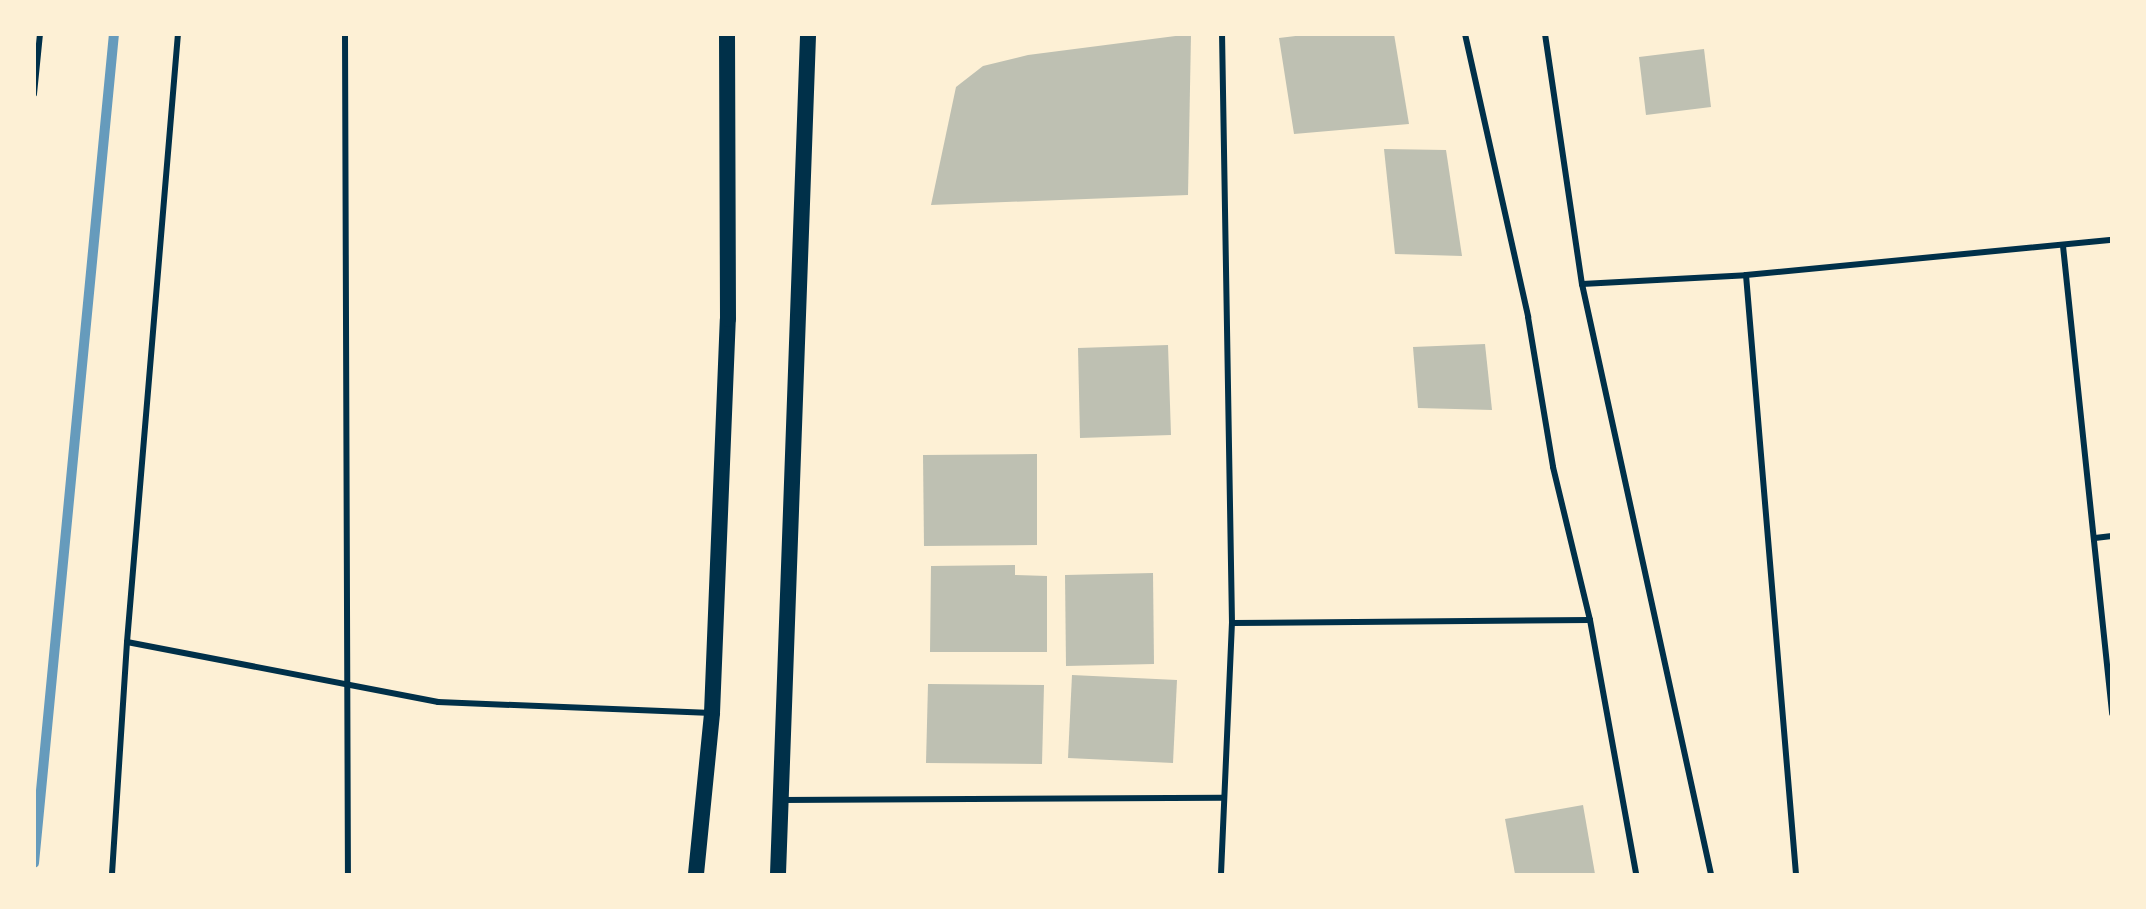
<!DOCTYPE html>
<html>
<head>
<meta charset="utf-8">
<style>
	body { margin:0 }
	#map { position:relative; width:2146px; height:909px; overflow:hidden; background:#fdf0d5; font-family:Ubuntu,sans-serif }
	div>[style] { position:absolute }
	.stream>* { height:10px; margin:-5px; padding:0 5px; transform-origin:5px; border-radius:5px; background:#669bbc }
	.building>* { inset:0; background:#bec0b2 }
	.minor>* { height:6px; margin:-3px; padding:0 3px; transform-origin:3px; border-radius:3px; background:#003049 }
	.trunk>* { height:16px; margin:-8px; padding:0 8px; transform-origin:8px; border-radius:8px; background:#003049 }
	span { translate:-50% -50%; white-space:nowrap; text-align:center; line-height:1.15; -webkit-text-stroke:5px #fdf0d5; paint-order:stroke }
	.frame { position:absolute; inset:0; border:36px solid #fdf0d5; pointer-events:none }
</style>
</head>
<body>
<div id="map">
	<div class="stream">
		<i style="left:34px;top:863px;width:833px;rotate:-84.49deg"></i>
	</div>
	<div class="building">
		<i style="clip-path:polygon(1191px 34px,1188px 195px,931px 205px,956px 87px,983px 66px,1028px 55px)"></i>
		<i style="clip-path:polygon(1312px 34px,1394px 34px,1409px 124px,1294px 134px,1279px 38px)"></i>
		<i style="clip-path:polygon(1704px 49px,1711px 107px,1646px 115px,1639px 57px)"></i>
		<i style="clip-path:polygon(1384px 149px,1446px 150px,1462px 256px,1395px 254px)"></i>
		<i style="clip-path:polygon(1485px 344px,1492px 410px,1418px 408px,1413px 347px)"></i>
		<i style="clip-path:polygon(1168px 345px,1171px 435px,1080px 438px,1078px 348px)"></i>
		<i style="clip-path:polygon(1037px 454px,1037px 545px,924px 546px,923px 455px)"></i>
		<i style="clip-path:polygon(1015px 565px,1015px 575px,1047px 576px,1047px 652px,930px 652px,931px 566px)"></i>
		<i style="clip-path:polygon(1153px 573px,1154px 664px,1066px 666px,1065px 575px)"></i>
		<i style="clip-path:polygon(1072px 675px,1177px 680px,1173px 763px,1068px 758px)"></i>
		<i style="clip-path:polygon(928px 684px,1044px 685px,1042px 764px,926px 763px)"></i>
		<i style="clip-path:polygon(1583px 805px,1595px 874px,1515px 874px,1505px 819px)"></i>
	</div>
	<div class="minor">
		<i style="left:345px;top:34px;width:840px;rotate:89.8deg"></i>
		<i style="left:1465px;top:34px;width:290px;rotate:77.4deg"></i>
		<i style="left:1528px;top:317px;width:152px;rotate:80.5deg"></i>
		<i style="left:1553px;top:467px;width:157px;rotate:76.4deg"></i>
		<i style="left:1590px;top:620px;width:258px;rotate:79.7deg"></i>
		<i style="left:1545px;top:34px;width:253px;rotate:81.6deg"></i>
		<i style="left:1582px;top:284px;width:604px;rotate:77.67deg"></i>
		<i style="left:34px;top:94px;width:60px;rotate:-84.3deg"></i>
		<i style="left:2063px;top:246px;width:470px;rotate:84deg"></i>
		<i style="left:1746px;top:275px;width:601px;rotate:85.23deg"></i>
		<i style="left:1582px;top:284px;width:164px;rotate:-3.1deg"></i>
		<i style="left:1746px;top:275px;width:368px;rotate:-5.5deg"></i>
		<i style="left:2095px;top:538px;width:17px;rotate:-7deg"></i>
		<i style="left:1232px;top:623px;width:358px;rotate:-0.5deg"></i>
		<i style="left:127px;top:642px;width:317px;rotate:10.9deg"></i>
		<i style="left:438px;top:702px;width:274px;rotate:2.3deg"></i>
		<i style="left:781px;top:800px;width:441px;rotate:-0.3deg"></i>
		<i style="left:112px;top:874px;width:232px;rotate:-86.3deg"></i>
		<i style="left:127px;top:642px;width:610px;rotate:-85.21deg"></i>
		<i style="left:1221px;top:874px;width:251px;rotate:-87.5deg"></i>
		<i style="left:1232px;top:623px;width:589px;rotate:-90.97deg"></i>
	</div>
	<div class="trunk">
		<i style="left:696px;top:874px;width:162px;rotate:-84.3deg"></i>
		<i style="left:712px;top:713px;width:394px;rotate:-87.7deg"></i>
		<i style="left:728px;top:319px;width:285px;rotate:-90.2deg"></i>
		<i style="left:778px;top:874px;width:841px;rotate:-87.95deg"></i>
	</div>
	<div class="frame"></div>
</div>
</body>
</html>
